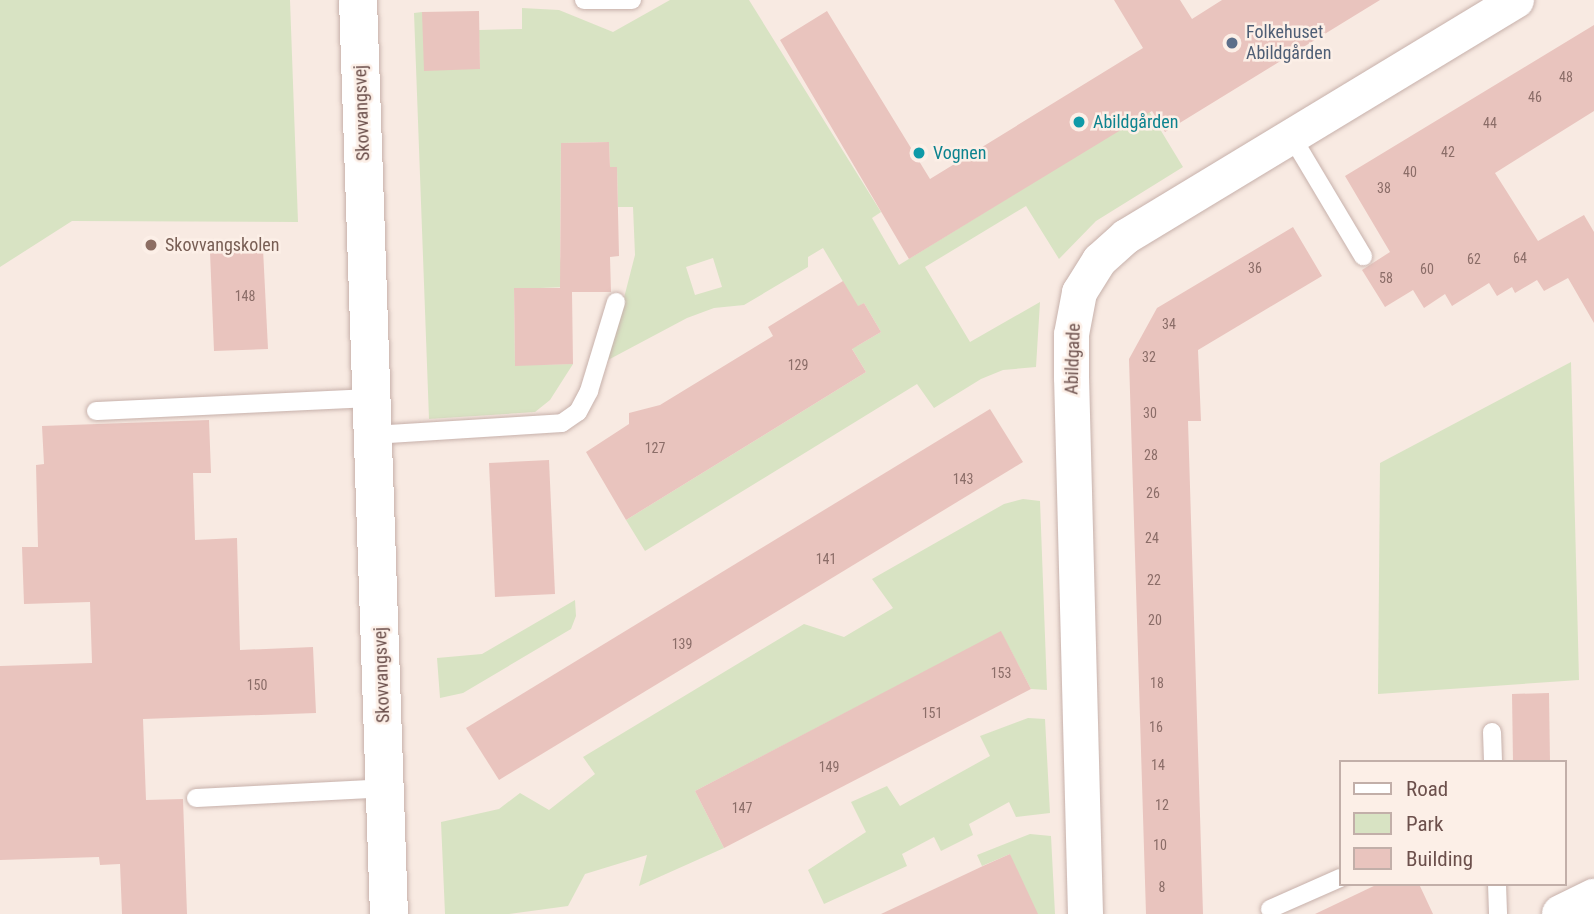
<!DOCTYPE html>
<html>
<head>
<meta charset="utf-8">
<style>
	body { margin:0 }
	#map { position:relative; width:1594px; height:914px; overflow:hidden; background:#f8eae2; font-family:"Roboto Condensed",sans-serif }
	div>[style] { position:absolute }
	.green>* { inset:0; background:#d8e3c3 }
	.building>* { inset:0; background:#e9c4be }
	.roads { filter:drop-shadow(0 0 2px #c7b1ab) drop-shadow(0 0 2px #c7b1ab) }
	.lane>* { height:18px; margin:-9px; padding:0 9px; transform-origin:9px; border-radius:9px; background:#fff }
	.street>* { height:35px; margin:-17.5px; padding:0 17.5px; transform-origin:17.5px; border-radius:17.5px; background:#fff }
	.secondary>* { height:38px; margin:-19px; padding:0 19px; transform-origin:19px; border-radius:19px; background:#fff }
	.dots>* { width:19px; height:19px; translate:-50% -50%; box-sizing:border-box; border:4px solid #fcefe7; border-radius:50% }
	span { translate:-50% -50%; white-space:nowrap; text-align:center; line-height:1.15; -webkit-text-stroke:5px #fcefe7; paint-order:stroke }
	.number-label { font-size:14px; color:#8b6d68 }
	.number-label span { -webkit-text-stroke-width:0 }
	.service-label { font-size:18px; color:#4e5e75 }
	.left { translate:0 -50%; text-align:left }
	.street-label { font-size:18px; color:#6c504c }
	.culture-label { font-size:18px; color:#0d838f }
	.education-label { font-size:18px; color:#785e54 }
	.legend { position:absolute; left:1339px; top:760px; width:228px; height:126px; box-sizing:border-box; background:#fcefe7; border:2px solid #c2afa9; margin:0; padding:9px 12px; list-style:none; font-size:21px; color:#6c504c }
	.legend li { display:flex; align-items:center; gap:14px; height:35px }
	.legend b { width:35px; border:2px solid #c2afa9 }
</style>
</head>
<body>
<div id="map">
	<div class="green">
		<i style="clip-path:polygon(0 0,290px 0,298px 222px,72px 221px,0 267px)"></i>
		<i style="clip-path:polygon(evenodd,670px 0,749px 0,881px 212px,872px 218px,899px 265px,1149px 111px,1183px 167px,1096px 221px,1059px 259px,1026px 206px,925px 267px,970px 342px,1040px 302px,1036px 367px,1003px 370px,981px 379px,934px 408px,917px 384px,645px 551px,626px 520px,866px 372px,825px 304px,845px 285px,823px 248px,808px 257px,808px 267px,744px 305px,714px 308px,687px 318px,608px 360px,635px 255px,633px 207px,618px 207px,617px 168px,610px 167px,609px 142px,561px 143px,560px 257px,566px 287px,514px 289px,515px 365px,573px 364px,550px 400px,535px 412px,429px 419px,414px 13px,422px 12px,480px 69px,479px 30px,522px 29px,522px 8px,559px 10px,613px 32px,670px 0,713px 258px,722px 287px,695px 295px,686px 267px,713px 258px,670px 0,864px 303px,881px 332px,857px 346px,839px 318px,864px 303px)"></i>
		<i style="clip-path:polygon(1571px 362px,1579px 680px,1378px 694px,1380px 463px)"></i>
		<i style="clip-path:polygon(1023px 499px,1040px 501px,1047px 690px,1031px 689px,1001px 632px,695px 791px,724px 848px,639px 886px,647px 855px,585px 874px,568px 906px,509px 914px,445px 914px,441px 822px,499px 809px,520px 793px,549px 810px,595px 774px,583px 757px,804px 624px,844px 637px,893px 608px,872px 579px,1004px 504px)"></i>
		<i style="clip-path:polygon(575px 600px,576px 616px,571px 629px,463px 693px,440px 698px,437px 658px,482px 654px)"></i>
		<i style="clip-path:polygon(1028px 718px,1045px 719px,1050px 813px,1016px 817px,1009px 802px,969px 824px,973px 835px,941px 851px,934px 837px,902px 854px,907px 866px,824px 904px,808px 870px,866px 832px,851px 802px,887px 786px,900px 806px,990px 756px,980px 736px)"></i>
		<i style="clip-path:polygon(1030px 834px,1051px 836px,1055px 914px,1019px 914px,1010px 854px,982px 866px,977px 855px)"></i>
	</div>
	<div class="building">
		<i style="clip-path:polygon(1114px 0,1180px 0,1192px 19px,1222px 0,1380px 0,1165px 132px,1152px 111px,909px 259px,780px 40px,827px 11px,930px 179px,1143px 48px)"></i>
		<i style="clip-path:polygon(479px 11px,480px 69px,424px 71px,422px 12px)"></i>
		<i style="clip-path:polygon(1594px 25px,1594px 111px,1495px 173px,1538px 241px,1584px 215px,1594px 232px,1594px 323px,1568px 278px,1544px 291px,1537px 280px,1515px 293px,1512px 287px,1497px 296px,1489px 283px,1452px 306px,1445px 294px,1424px 308px,1413px 290px,1385px 307px,1362px 270px,1390px 252px,1345px 176px)"></i>
		<i style="clip-path:polygon(609px 142px,610px 167px,617px 167px,619px 256px,610px 257px,611px 292px,572px 292px,573px 364px,515px 366px,514px 288px,560px 288px,561px 143px)"></i>
		<i style="clip-path:polygon(1293px 227px,1322px 276px,1198px 350px,1201px 421px,1188px 421px,1203px 914px,1146px 914px,1129px 359px,1157px 308px)"></i>
		<i style="clip-path:polygon(263px 249px,268px 349px,214px 351px,210px 252px)"></i>
		<i style="clip-path:polygon(843px 281px,858px 306px,864px 303px,881px 332px,852px 349px,866px 372px,626px 520px,586px 452px,629px 424px,629px 413px,660px 405px,773px 336px,768px 327px)"></i>
		<i style="clip-path:polygon(990px 409px,1023px 462px,499px 780px,466px 728px)"></i>
		<i style="clip-path:polygon(209px 420px,211px 473px,193px 473px,195px 540px,237px 538px,240px 650px,313px 647px,316px 713px,143px 719px,146px 800px,183px 799px,187px 914px,122px 914px,120px 864px,100px 865px,99px 857px,0 860px,0 666px,92px 663px,90px 602px,24px 604px,22px 547px,38px 547px,36px 465px,44px 464px,42px 426px)"></i>
		<i style="clip-path:polygon(549px 460px,555px 594px,495px 597px,489px 463px)"></i>
		<i style="clip-path:polygon(1001px 631px,1031px 689px,724px 848px,695px 791px)"></i>
		<i style="clip-path:polygon(1549px 693px,1550px 762px,1513px 762px,1512px 694px)"></i>
		<i style="clip-path:polygon(1010px 854px,1038px 914px,881px 914px,983px 866px)"></i>
		<i style="clip-path:polygon(1378px 884px,1419px 884px,1433px 914px,1315px 914px)"></i>
	</div>
	<div class="roads">
		<div class="lane">
			<i style="left:584px;top:0;width:48px"></i>
			<i style="left:1292px;top:137px;width:139px;rotate:59.2deg"></i>
			<i style="left:96px;top:411px;width:276px;rotate:-2.7deg"></i>
			<i style="left:373px;top:435px;width:189px;rotate:-3.6deg"></i>
			<i style="left:562px;top:423px;width:19px;rotate:-35deg"></i>
			<i style="left:578px;top:412px;width:24px;rotate:-62deg"></i>
			<i style="left:589px;top:391px;width:93px;rotate:-73.1deg"></i>
			<i style="left:1492px;top:732px;width:30px;rotate:88deg"></i>
			<i style="left:196px;top:798px;width:189px;rotate:-3deg"></i>
			<i style="left:1497px;top:884px;width:30px;rotate:88deg"></i>
			<i style="left:1270px;top:909px;width:77px;rotate:-23.9deg"></i>
		</div>
		<div class="street">
			<i style="left:1085px;top:914px;width:537px;rotate:-91.49deg"></i>
			<i style="left:1071px;top:377px;width:43px;rotate:-90deg"></i>
			<i style="left:1071px;top:334px;width:43px;rotate:-79.2deg"></i>
			<i style="left:1079px;top:292px;width:38px;rotate:-58deg"></i>
			<i style="left:1099px;top:260px;width:36px;rotate:-42deg"></i>
			<i style="left:1126px;top:236px;width:456px;rotate:-31.2deg"></i>
		</div>
		<div class="secondary">
			<i style="left:358px;top:0;width:915px;rotate:88.06deg"></i>
			<i style="left:1561px;top:914px;width:37px;rotate:-26deg"></i>
		</div>
	</div>
	<div class="dots">
		<i style="left:1232px;top:43px;background:#5c6f8a"></i>
		<i style="left:1079px;top:122px;background:#0f9aa8"></i>
		<i style="left:919px;top:153px;background:#0f9aa8"></i>
		<i style="left:151px;top:245px;background:#8d6e63"></i>
	</div>
	<div class="number-label">
		<span style="left:1566px;top:77px">48</span>
		<span style="left:1535px;top:97px">46</span>
		<span style="left:1490px;top:123px">44</span>
		<span style="left:1448px;top:152px">42</span>
		<span style="left:1410px;top:172px">40</span>
		<span style="left:1384px;top:188px">38</span>
		<span style="left:1520px;top:258px">64</span>
		<span style="left:1474px;top:259px">62</span>
		<span style="left:1255px;top:268px">36</span>
		<span style="left:1427px;top:269px">60</span>
		<span style="left:1386px;top:278px">58</span>
		<span style="left:245px;top:296px">148</span>
		<span style="left:1169px;top:324px">34</span>
		<span style="left:1149px;top:357px">32</span>
		<span style="left:798px;top:365px">129</span>
		<span style="left:1150px;top:413px">30</span>
		<span style="left:655px;top:448px">127</span>
		<span style="left:1151px;top:455px">28</span>
		<span style="left:963px;top:479px">143</span>
		<span style="left:1153px;top:493px">26</span>
		<span style="left:1152px;top:538px">24</span>
		<span style="left:826px;top:559px">141</span>
		<span style="left:1154px;top:580px">22</span>
		<span style="left:1155px;top:620px">20</span>
		<span style="left:682px;top:644px">139</span>
		<span style="left:1001px;top:673px">153</span>
		<span style="left:1157px;top:683px">18</span>
		<span style="left:257px;top:685px">150</span>
		<span style="left:932px;top:713px">151</span>
		<span style="left:1156px;top:727px">16</span>
		<span style="left:1158px;top:765px">14</span>
		<span style="left:829px;top:767px">149</span>
		<span style="left:1162px;top:805px">12</span>
		<span style="left:742px;top:808px">147</span>
		<span style="left:1160px;top:845px">10</span>
		<span style="left:1162px;top:887px">8</span>
	</div>
	<div class="service-label">
		<span class="left" style="left:1246px;top:43px">Folkehuset<br>Abildgården</span>
	</div>
	<div class="street-label">
		<span style="left:362px;top:113px;rotate:-92deg">Skovvangsvej</span>
		<span style="left:1073px;top:359px;rotate:-88deg">Abildgade</span>
		<span style="left:382px;top:675px;rotate:-92deg">Skovvangsvej</span>
	</div>
	<div class="culture-label">
		<span class="left" style="left:1093px;top:122px">Abildgården</span>
		<span class="left" style="left:933px;top:153px">Vognen</span>
	</div>
	<div class="education-label">
		<span class="left" style="left:165px;top:245px">Skovvangskolen</span>
	</div>
	<ul class="legend">
	<li><b style="height:9px;background:#fff"></b>Road</li>
	<li><b style="height:19px;background:#d8e3c3"></b>Park</li>
	<li><b style="height:19px;background:#e9c4be"></b>Building</li>
	</ul>
</div>
</body>
</html>
